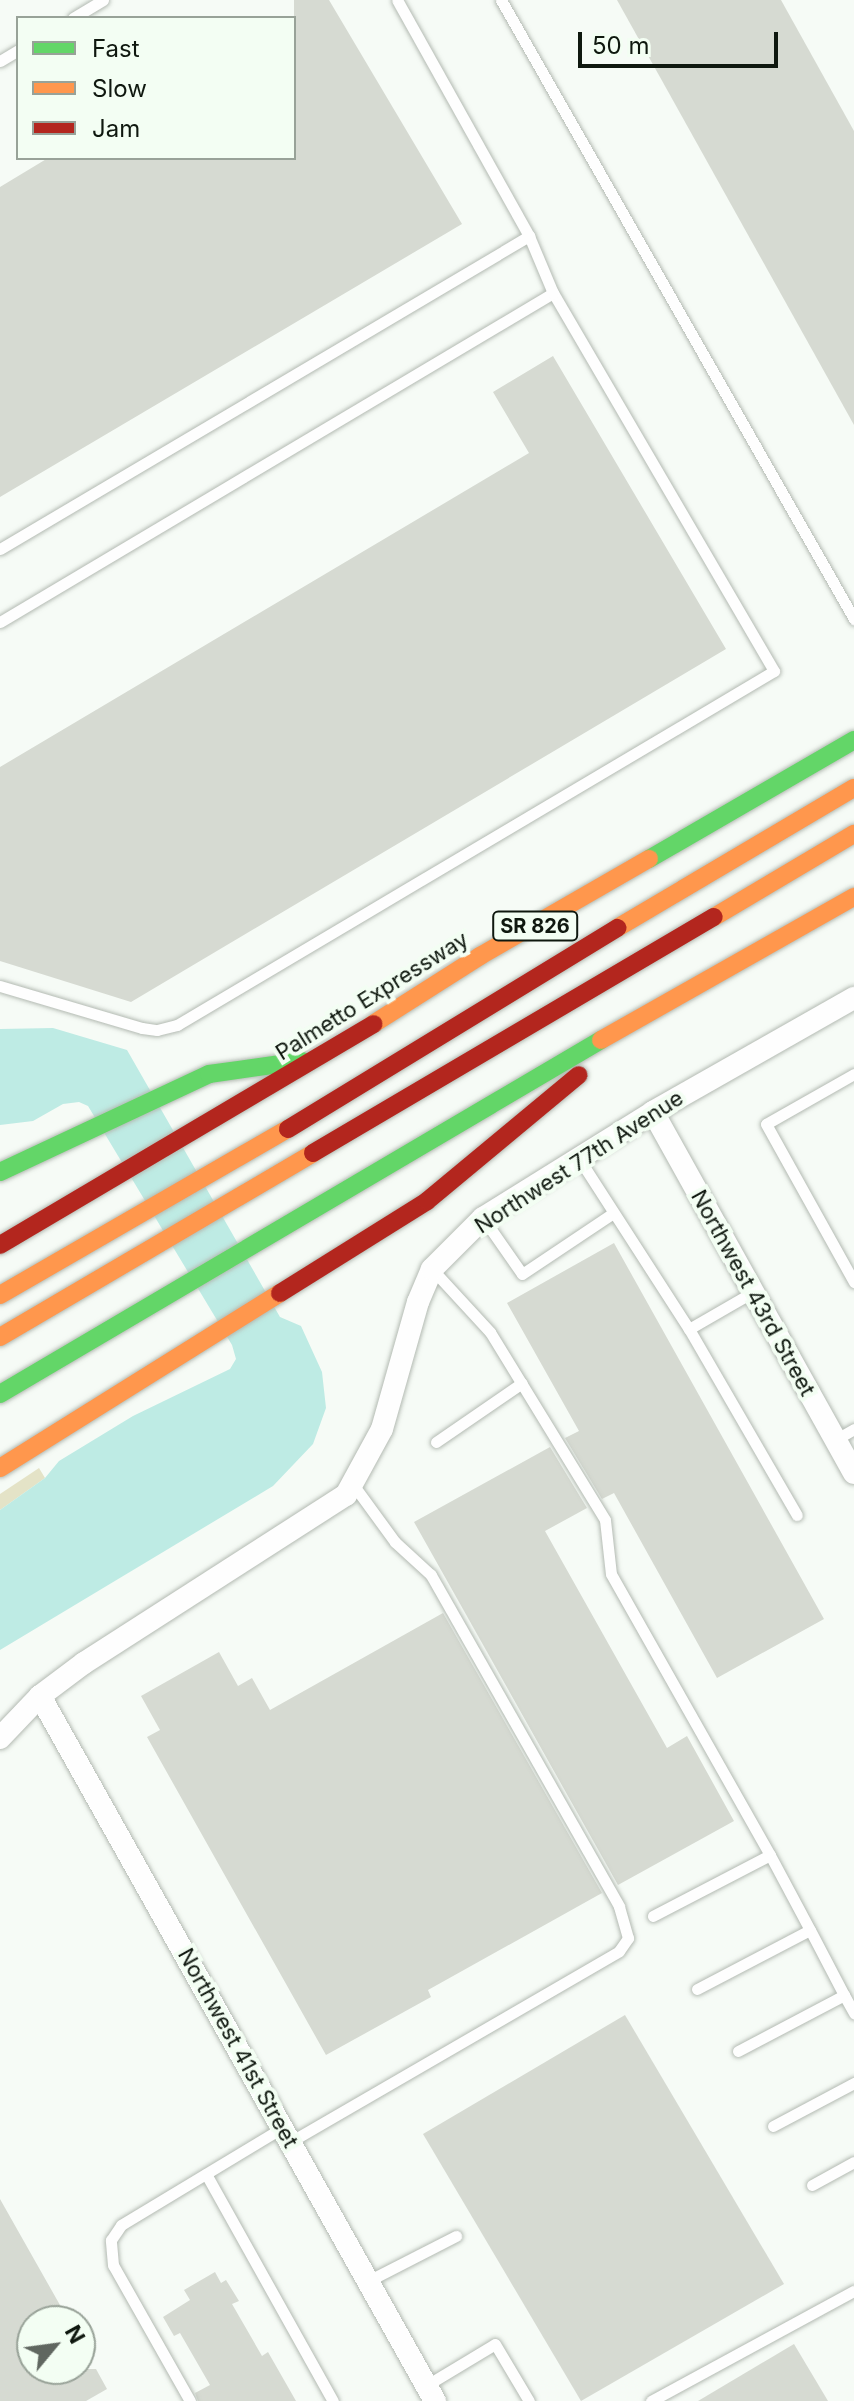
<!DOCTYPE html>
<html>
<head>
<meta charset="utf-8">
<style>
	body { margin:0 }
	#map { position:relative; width:854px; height:2401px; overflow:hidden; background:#f6fbf6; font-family:Inter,sans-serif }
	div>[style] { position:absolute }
	.green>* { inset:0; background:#e4e3c7 }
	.water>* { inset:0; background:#beebe4 }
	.building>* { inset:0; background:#d6dad2 }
	.roads { filter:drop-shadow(0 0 2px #b3bab2) drop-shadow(0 0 2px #b3bab2) }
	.lane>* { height:11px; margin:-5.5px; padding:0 5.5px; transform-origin:5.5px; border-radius:5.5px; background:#fefefe }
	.street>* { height:22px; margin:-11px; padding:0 11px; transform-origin:11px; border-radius:11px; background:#fefefe }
	.fast>* { height:18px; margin:-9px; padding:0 9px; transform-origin:9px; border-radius:9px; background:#63d668 }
	.slow>* { height:18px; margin:-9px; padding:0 9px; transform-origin:9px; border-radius:9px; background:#ff974d }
	.jam>* { height:18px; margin:-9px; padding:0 9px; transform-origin:9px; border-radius:9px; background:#b3261e }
	span { translate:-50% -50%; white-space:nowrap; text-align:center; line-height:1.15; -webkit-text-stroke:8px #f3fef3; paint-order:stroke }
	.shield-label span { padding:2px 6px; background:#f3fef3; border:2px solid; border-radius:6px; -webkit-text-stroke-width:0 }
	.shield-label { font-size:20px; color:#0f180f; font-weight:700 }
	.street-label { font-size:22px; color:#0f180f }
	.legend { position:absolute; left:16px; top:16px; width:280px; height:144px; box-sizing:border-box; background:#f3fef3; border:2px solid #98a298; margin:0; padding:10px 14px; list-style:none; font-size:24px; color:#0f180f }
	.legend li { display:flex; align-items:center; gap:16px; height:40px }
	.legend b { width:40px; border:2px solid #98a298 }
	.north { position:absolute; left:16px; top:2305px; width:80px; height:80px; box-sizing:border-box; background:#f3fef3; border:2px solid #98a298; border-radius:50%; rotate:61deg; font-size:22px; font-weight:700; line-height:32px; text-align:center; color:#0f180f }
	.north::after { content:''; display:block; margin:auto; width:28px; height:36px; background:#606760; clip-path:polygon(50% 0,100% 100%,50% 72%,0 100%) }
	.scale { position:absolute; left:578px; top:32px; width:200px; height:36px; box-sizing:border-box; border:4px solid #0f180f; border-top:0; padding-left:10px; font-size:24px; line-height:28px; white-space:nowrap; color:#0f180f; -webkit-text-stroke:6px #f3fef3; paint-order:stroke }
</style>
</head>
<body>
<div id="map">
	<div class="green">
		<i style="clip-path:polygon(39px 1468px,45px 1478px,0 1510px,0 1494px)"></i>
	</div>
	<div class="water">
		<i style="clip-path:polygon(53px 1028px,127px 1050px,280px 1317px,301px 1326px,322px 1372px,326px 1408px,313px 1444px,273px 1486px,0 1650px,0 1510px,45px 1478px,59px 1461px,133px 1416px,230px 1369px,236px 1359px,232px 1345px,88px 1106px,79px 1102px,63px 1104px,33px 1121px,0 1125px,0 1029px)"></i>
	</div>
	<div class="building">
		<i style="clip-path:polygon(294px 0,329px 0,462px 224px,0 497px,0 187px,48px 158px,294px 158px)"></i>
		<i style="clip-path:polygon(617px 0,781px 0,854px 131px,854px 425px)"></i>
		<i style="clip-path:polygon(553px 356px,726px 649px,131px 1002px,0 961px,0 767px,529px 453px,493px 392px)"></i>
		<i style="clip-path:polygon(614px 1243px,824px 1619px,717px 1678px,614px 1493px,602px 1499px,565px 1438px,579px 1431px,507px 1303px)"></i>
		<i style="clip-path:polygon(550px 1447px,587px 1508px,545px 1531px,667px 1748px,687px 1736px,734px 1821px,618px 1885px,414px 1522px)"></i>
		<i style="clip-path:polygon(443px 1613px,602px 1893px,428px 1990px,431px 1997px,326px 2055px,147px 1737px,160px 1730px,141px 1696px,219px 1652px,238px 1686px,252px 1678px,270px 1710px)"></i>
		<i style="clip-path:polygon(625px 2015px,784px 2284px,581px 2401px,423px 2134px)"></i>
		<i style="clip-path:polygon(0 2199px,69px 2321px,32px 2321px,32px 2369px,96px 2369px,107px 2389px,86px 2401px,0 2401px)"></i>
		<i style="clip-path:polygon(215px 2272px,221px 2283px,226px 2280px,239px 2301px,232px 2304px,262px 2356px,268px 2352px,296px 2401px,198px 2401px,195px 2393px,210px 2385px,180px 2333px,174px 2336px,163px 2317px,190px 2300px,184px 2290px)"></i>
		<i style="clip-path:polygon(794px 2344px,828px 2401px,698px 2401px)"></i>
	</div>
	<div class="roads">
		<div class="lane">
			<i style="left:501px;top:0;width:713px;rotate:60.3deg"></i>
			<i style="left:73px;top:18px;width:35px;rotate:-31deg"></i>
			<i style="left:0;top:61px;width:21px;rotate:-31deg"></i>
			<i style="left:0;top:549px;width:615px;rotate:-30.61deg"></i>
			<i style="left:0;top:622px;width:643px;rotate:-30.75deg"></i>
			<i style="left:0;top:986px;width:148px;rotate:16.5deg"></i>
			<i style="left:142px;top:1028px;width:15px;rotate:8deg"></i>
			<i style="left:157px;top:1030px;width:21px;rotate:-14deg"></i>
			<i style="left:177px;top:1025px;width:694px;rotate:-30.67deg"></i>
			<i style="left:774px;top:671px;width:438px;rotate:-120.3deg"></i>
			<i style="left:553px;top:293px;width:62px;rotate:-112.8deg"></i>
			<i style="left:529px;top:236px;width:270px;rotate:-119.2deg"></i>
			<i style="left:854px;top:1074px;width:101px;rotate:150.4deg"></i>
			<i style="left:766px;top:1124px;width:181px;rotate:60.9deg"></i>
			<i style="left:578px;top:1157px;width:205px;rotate:57.2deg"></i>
			<i style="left:483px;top:1218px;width:68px;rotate:55.1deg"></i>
			<i style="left:522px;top:1274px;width:110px;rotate:-33.8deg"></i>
			<i style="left:432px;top:1269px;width:86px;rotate:47.4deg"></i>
			<i style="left:490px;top:1332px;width:220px;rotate:58.5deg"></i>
			<i style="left:605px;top:1520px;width:54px;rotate:83.7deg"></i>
			<i style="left:611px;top:1574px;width:323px;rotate:60.5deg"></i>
			<i style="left:770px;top:1855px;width:132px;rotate:152.5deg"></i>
			<i style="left:753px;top:1292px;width:74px;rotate:150deg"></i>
			<i style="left:689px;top:1329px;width:215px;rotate:59.9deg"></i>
			<i style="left:835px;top:1440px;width:22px;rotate:-30deg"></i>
			<i style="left:436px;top:1442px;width:104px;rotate:-34.5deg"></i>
			<i style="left:697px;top:1989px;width:127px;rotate:-27.6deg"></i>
			<i style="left:810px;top:1930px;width:85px;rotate:-118.1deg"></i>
			<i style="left:844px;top:1995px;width:21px;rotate:61deg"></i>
			<i style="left:738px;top:2051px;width:120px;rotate:-27.8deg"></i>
			<i style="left:844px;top:1995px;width:73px;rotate:-117.6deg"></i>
			<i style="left:773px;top:2126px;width:92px;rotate:-28deg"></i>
			<i style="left:290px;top:2142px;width:380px;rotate:-30.1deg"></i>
			<i style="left:619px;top:1951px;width:16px;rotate:-55deg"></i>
			<i style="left:628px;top:1938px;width:33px;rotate:-106deg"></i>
			<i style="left:619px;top:1906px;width:381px;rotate:-119.6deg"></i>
			<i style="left:431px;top:1575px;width:49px;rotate:-137.5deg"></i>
			<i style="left:395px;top:1542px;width:73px;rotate:-126.1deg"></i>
			<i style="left:206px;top:2174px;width:260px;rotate:60.8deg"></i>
			<i style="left:812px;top:2185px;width:48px;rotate:-28.7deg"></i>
			<i style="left:368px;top:2281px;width:99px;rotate:-27.1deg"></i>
			<i style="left:427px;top:2385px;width:79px;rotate:-31.1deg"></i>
			<i style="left:495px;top:2344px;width:66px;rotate:59.2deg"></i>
			<i style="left:190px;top:2401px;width:156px;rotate:-119.5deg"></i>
			<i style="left:113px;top:2265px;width:25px;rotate:-95deg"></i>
			<i style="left:111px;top:2240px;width:18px;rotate:-56deg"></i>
			<i style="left:121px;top:2225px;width:188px;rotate:-31.1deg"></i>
			<i style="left:651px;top:2401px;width:231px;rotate:-28.5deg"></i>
		</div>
		<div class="street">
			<i style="left:653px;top:1112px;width:413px;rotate:60.9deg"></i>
			<i style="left:40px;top:1696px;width:808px;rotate:60.74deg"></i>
			<i style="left:0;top:1738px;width:58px;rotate:-46.4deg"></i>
			<i style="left:40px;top:1696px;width:55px;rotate:-36.9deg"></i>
			<i style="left:84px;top:1663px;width:311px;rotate:-32.7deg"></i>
			<i style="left:346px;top:1495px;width:75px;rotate:-61.4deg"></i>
			<i style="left:382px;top:1429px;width:132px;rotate:-74.2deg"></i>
			<i style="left:418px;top:1302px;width:36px;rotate:-67deg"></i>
			<i style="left:432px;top:1269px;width:72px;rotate:-45deg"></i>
			<i style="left:483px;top:1218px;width:200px;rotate:-31.9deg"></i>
			<i style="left:653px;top:1112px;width:231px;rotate:-29.6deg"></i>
		</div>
		<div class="fast">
			<i style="left:649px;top:859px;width:237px;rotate:-30.1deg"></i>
			<i style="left:0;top:1172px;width:231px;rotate:-25.1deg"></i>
			<i style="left:209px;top:1074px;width:94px;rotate:-8deg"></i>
			<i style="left:0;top:1394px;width:698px;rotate:-30.5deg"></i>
		</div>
		<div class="slow">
			<i style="left:714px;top:917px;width:163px;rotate:-30.7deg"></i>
			<i style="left:617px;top:928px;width:275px;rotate:-30.6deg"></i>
			<i style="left:373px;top:1024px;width:127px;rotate:-32.4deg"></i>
			<i style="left:480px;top:956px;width:195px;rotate:-29.9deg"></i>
			<i style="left:601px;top:1040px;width:291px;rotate:-29.5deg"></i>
			<i style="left:0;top:1295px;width:332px;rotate:-30deg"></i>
			<i style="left:0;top:1337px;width:363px;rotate:-30.4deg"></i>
			<i style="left:0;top:1468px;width:330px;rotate:-32deg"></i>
		</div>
		<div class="jam">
			<i style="left:288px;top:1129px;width:386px;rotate:-31.4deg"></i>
			<i style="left:313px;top:1153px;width:465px;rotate:-30.5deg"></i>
			<i style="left:0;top:1245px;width:434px;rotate:-30.6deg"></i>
			<i style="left:280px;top:1293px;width:173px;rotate:-32deg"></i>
			<i style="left:427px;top:1201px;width:197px;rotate:-39.7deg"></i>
		</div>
	</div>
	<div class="shield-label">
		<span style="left:535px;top:926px">SR 826</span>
	</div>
	<div class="street-label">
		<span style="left:372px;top:996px;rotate:-32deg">Palmetto Expressway</span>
		<span style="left:579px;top:1162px;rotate:-33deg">Northwest 77th Avenue</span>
		<span style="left:753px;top:1293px;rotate:61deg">Northwest 43rd Street</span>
		<span style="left:238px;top:2048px;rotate:61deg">Northwest 41st Street</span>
	</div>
	<ul class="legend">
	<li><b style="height:10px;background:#63d668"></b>Fast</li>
	<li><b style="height:10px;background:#ff974d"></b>Slow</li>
	<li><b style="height:10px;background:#b3261e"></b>Jam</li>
	</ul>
	<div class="north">N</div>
	<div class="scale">50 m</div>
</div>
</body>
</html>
